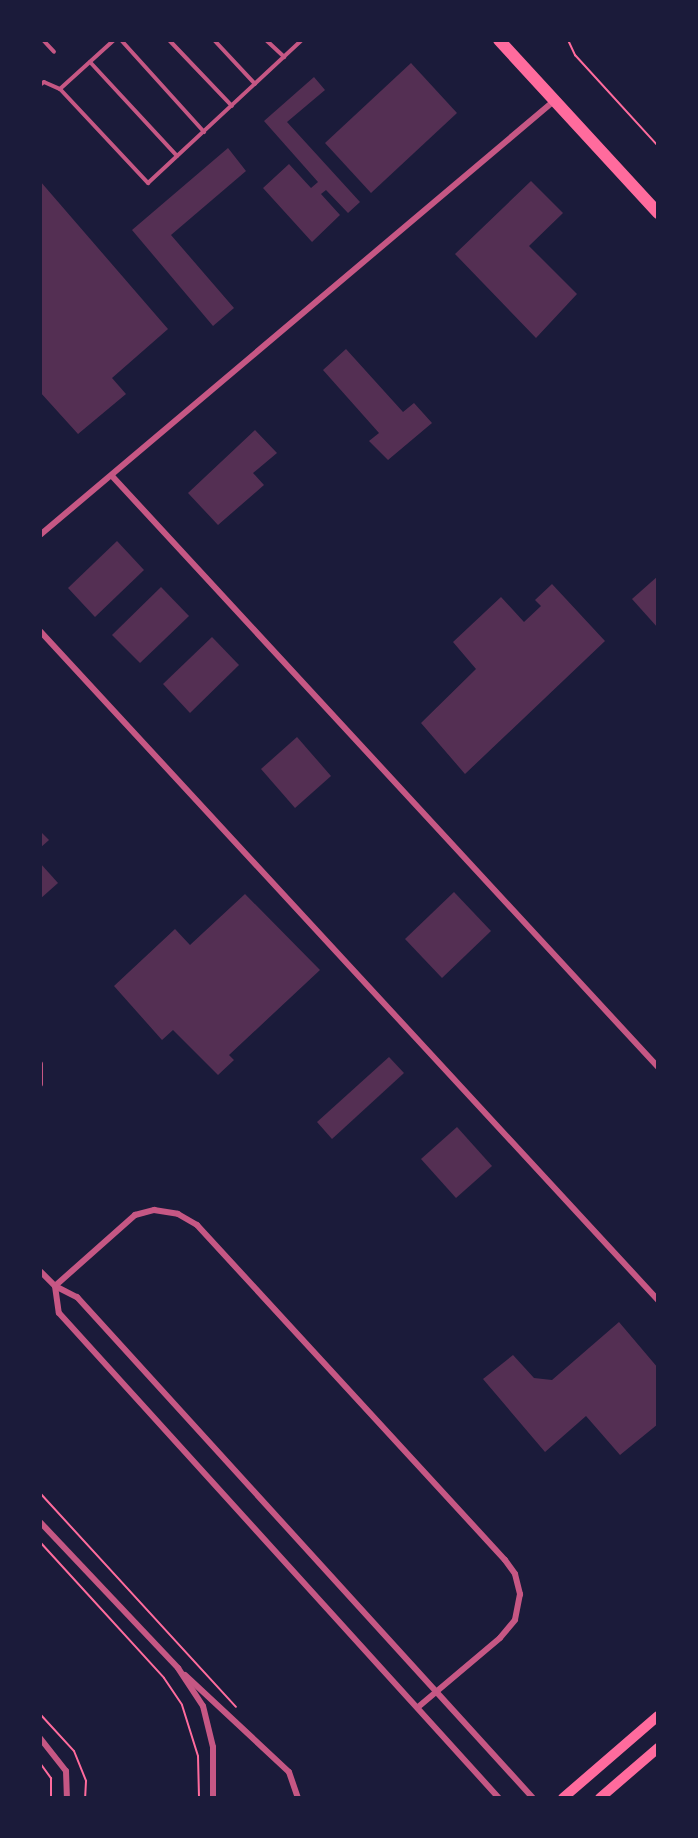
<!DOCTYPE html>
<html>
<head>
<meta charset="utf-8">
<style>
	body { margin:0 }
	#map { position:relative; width:698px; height:1838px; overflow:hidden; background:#1b1b3a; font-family:Roboto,sans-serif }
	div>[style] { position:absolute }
	.building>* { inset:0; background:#542f53 }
	.path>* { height:2px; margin:-1px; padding:0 1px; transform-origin:1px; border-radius:1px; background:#ff6b9d }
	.service>* { height:4px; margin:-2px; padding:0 2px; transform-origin:2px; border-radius:2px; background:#c65784 }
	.minor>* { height:6px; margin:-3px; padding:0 3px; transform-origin:3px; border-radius:3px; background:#c65784 }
	.secondary>* { height:10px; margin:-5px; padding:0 5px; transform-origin:5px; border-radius:5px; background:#ff6b9d }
	.primary>* { height:12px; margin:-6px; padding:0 6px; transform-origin:6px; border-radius:6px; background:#ff6b9d }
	span { translate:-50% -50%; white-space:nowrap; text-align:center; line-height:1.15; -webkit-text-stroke:4.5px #1b1b3a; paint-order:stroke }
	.frame { position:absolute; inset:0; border:42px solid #1b1b3a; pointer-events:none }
</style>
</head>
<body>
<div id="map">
	<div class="building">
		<i style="clip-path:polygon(411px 63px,457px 113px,371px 193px,325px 143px)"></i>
		<i style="clip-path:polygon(314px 77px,325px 90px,287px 122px,360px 202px,348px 213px,326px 190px,321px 194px,340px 215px,312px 242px,263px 188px,289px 164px,311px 188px,318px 182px,264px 121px)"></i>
		<i style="clip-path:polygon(228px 148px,246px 171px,171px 235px,234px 308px,213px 326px,132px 230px)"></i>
		<i style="clip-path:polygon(40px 181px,168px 329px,112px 378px,126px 394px,78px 434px,40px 392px)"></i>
		<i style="clip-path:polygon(531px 181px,563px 213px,529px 246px,577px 294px,536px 338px,455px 254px)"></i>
		<i style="clip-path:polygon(346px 349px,403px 412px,414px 403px,432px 423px,388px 460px,369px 441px,379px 433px,323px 370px)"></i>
		<i style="clip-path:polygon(255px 430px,277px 453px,253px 473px,264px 485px,218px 525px,188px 493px)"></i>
		<i style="clip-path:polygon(117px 541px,144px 570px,95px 617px,68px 588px)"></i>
		<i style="clip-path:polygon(658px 576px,658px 628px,632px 599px)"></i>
		<i style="clip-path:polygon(552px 584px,605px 641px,465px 774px,421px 723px,476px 669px,453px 642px,501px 597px,524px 622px,541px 606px,535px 600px)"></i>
		<i style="clip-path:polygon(161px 587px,189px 616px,140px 663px,112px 635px)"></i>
		<i style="clip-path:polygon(212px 637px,239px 665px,190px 713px,163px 684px)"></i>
		<i style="clip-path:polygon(297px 737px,331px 776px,295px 808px,261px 769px)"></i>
		<i style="clip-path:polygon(40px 831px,49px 840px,40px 848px)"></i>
		<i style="clip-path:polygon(40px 863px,58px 883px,40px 899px)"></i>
		<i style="clip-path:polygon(454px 892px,491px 931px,442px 978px,405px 939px)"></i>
		<i style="clip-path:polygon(245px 894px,320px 970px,229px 1055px,234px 1060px,218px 1075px,173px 1030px,162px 1040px,114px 986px,175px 929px,190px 945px)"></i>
		<i style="clip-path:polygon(389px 1057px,404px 1073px,332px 1139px,317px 1122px)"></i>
		<i style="clip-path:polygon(457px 1127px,492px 1166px,456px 1198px,421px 1159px)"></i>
		<i style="clip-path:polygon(619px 1322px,658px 1368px,658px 1424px,620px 1455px,586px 1416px,545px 1452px,483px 1379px,513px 1355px,534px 1378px,552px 1380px)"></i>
	</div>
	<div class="path">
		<i style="left:568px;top:40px;width:17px;rotate:65deg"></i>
		<i style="left:575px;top:55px;width:123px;rotate:47.6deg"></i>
		<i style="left:40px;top:1493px;width:290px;rotate:47.5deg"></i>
		<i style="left:40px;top:1542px;width:184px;rotate:47.6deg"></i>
		<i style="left:164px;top:1678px;width:32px;rotate:56deg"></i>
		<i style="left:182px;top:1705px;width:53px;rotate:72.6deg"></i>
		<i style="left:198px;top:1756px;width:42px;rotate:88.6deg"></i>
		<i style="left:40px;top:1714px;width:50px;rotate:47.4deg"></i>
		<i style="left:74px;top:1751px;width:32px;rotate:68deg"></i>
		<i style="left:86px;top:1781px;width:17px;rotate:93deg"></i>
		<i style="left:40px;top:1763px;width:19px;rotate:54deg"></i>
		<i style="left:51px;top:1778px;width:20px;rotate:90deg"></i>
	</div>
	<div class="service">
		<i style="left:43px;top:40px;width:16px;rotate:47deg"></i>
		<i style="left:114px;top:40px;width:73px;rotate:137.8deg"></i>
		<i style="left:60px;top:89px;width:129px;rotate:46.9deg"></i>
		<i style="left:148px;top:183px;width:210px;rotate:-42.9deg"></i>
		<i style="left:121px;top:40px;width:124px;rotate:47.9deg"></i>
		<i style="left:169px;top:40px;width:91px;rotate:46.3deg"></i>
		<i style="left:214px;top:40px;width:60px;rotate:47deg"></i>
		<i style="left:266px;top:40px;width:25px;rotate:43deg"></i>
		<i style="left:90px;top:62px;width:128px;rotate:47.2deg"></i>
		<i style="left:40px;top:85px;width:5px;rotate:-37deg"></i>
		<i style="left:44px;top:82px;width:17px;rotate:24deg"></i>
	</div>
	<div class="minor">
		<i style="left:112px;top:476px;width:805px;rotate:47.27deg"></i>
		<i style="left:40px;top:535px;width:673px;rotate:-40.18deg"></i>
		<i style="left:40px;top:631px;width:911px;rotate:47.27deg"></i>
		<i style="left:40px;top:1064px;width:20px;rotate:90deg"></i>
		<i style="left:40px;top:1271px;width:21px;rotate:45deg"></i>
		<i style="left:55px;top:1286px;width:25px;rotate:27deg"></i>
		<i style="left:77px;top:1297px;width:677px;rotate:47.69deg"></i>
		<i style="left:55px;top:1286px;width:107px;rotate:-41.6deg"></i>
		<i style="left:135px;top:1215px;width:20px;rotate:-15deg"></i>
		<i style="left:154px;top:1210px;width:24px;rotate:9deg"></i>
		<i style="left:178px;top:1214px;width:22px;rotate:30deg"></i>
		<i style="left:197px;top:1225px;width:455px;rotate:47.4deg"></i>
		<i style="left:505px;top:1560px;width:17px;rotate:54deg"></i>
		<i style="left:515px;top:1574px;width:21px;rotate:76deg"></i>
		<i style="left:520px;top:1594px;width:26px;rotate:101deg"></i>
		<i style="left:515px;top:1620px;width:23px;rotate:130deg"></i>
		<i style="left:500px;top:1638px;width:107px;rotate:139.9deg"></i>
		<i style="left:55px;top:1286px;width:27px;rotate:82deg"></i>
		<i style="left:59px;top:1313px;width:655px;rotate:47.79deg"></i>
		<i style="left:40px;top:1522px;width:201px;rotate:46.6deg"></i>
		<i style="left:178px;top:1668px;width:45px;rotate:56.7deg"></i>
		<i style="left:203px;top:1706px;width:42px;rotate:76.3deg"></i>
		<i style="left:213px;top:1747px;width:51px;rotate:90deg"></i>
		<i style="left:185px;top:1675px;width:142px;rotate:43deg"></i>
		<i style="left:289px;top:1772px;width:28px;rotate:71deg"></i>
		<i style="left:40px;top:1738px;width:42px;rotate:51.8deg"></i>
		<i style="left:66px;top:1771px;width:27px;rotate:88deg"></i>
	</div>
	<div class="secondary">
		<i style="left:563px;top:1798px;width:125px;rotate:-40.8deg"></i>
		<i style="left:600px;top:1798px;width:77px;rotate:-40.8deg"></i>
	</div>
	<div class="primary">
		<i style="left:499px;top:40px;width:235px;rotate:47.4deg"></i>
	</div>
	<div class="frame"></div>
</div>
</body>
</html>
